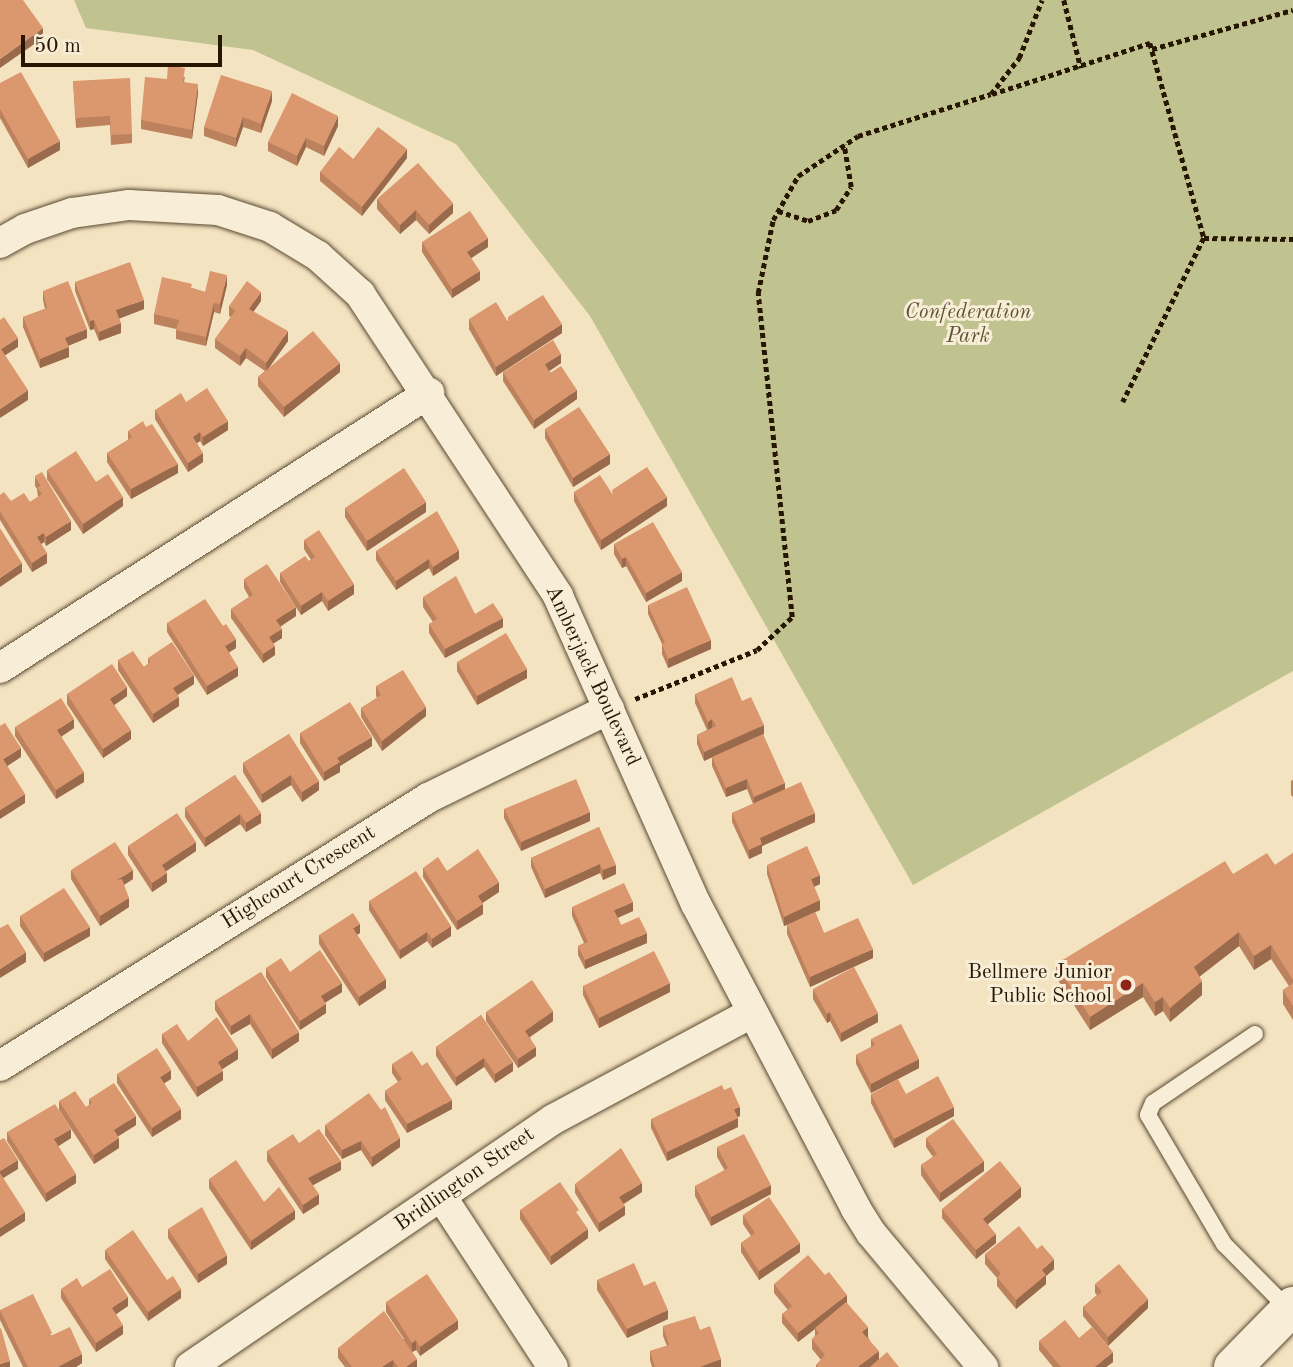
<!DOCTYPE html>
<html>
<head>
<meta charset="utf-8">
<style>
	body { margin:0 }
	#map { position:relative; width:1293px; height:1367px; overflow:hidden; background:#f4e3c0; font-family:"Old Standard TT",serif }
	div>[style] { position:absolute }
	.green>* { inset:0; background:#c0c390 }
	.path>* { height:4.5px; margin-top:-2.25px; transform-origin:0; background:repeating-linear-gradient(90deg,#271702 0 5px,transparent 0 8.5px) }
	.roads { filter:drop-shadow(0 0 2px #5a4a32) drop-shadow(0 0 2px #5a4a32) }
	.service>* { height:16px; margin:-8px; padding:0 8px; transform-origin:8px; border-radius:8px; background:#f8edd6 }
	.minor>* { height:30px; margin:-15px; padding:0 15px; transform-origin:15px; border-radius:15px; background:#f8edd6 }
	.tertiary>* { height:38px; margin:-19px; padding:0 19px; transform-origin:19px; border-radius:19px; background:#f8edd6 }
	.wall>* { inset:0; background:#bc825e }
	.shaded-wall>* { inset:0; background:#996a4c }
	.building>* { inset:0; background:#db976d }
	.dots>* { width:19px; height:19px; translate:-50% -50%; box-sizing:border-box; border:4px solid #f8edd6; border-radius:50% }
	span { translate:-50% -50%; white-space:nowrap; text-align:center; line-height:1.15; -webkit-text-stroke:6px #f8edd6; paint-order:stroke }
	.park-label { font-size:21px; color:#5d5334; font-style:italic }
	.street-label { font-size:21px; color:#271702 }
	.poi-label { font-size:21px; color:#271702 }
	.right { translate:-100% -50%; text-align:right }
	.scale { position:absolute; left:21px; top:35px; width:201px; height:32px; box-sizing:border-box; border:4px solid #271702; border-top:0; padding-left:9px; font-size:21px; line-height:24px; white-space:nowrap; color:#271702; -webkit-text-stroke:5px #f8edd6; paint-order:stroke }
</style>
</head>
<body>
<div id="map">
	<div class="green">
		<i style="clip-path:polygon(74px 0,1293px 0,1293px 671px,913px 885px,590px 316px,456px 144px,253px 50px,86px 28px)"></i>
	</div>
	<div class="path">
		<i style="left:1064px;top:0;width:70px;rotate:76deg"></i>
		<i style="left:1152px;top:49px;width:146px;rotate:-15.5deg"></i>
		<i style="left:992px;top:94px;width:166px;rotate:-17.9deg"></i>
		<i style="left:1150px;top:43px;width:202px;rotate:74.5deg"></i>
		<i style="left:1204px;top:238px;width:183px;rotate:116.3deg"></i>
		<i style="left:778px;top:211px;width:32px;rotate:18deg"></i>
		<i style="left:808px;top:221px;width:30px;rotate:-21deg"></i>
		<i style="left:836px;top:210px;width:27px;rotate:-57deg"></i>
		<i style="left:851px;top:187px;width:43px;rotate:-99.5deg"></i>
		<i style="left:1204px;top:238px;width:89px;rotate:0.6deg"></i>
		<i style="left:635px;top:699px;width:131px;rotate:-21.9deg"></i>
		<i style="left:757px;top:650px;width:48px;rotate:-43.3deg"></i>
		<i style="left:792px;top:617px;width:326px;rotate:-96deg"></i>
		<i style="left:758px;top:293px;width:75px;rotate:-78.4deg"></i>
		<i style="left:773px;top:220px;width:51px;rotate:-60.4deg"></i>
		<i style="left:798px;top:176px;width:72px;rotate:-33.7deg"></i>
		<i style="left:858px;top:136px;width:139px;rotate:-17.5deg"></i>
		<i style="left:991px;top:94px;width:46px;rotate:-52.1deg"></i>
		<i style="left:1019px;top:58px;width:62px;rotate:-68.4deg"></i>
	</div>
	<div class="roads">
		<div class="service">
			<i style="left:1255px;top:1034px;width:123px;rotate:145.9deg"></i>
			<i style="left:1153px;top:1103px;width:13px;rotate:113deg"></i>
			<i style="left:1148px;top:1115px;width:150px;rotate:59.5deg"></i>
			<i style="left:1224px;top:1244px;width:93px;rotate:45.4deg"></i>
		</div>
		<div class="minor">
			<i style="left:0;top:243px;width:29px;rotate:-29deg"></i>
			<i style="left:25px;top:229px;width:50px;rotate:-18.8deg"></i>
			<i style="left:72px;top:213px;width:58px;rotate:-8deg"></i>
			<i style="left:129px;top:205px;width:89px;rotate:3.2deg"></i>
			<i style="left:218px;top:210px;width:55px;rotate:18.1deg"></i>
			<i style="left:270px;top:227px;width:56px;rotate:31.1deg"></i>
			<i style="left:318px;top:256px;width:57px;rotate:42.1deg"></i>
			<i style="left:360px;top:294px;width:361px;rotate:56.7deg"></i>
			<i style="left:558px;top:596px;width:338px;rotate:65.9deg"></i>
			<i style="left:696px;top:904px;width:344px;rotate:62.3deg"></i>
			<i style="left:856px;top:1209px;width:28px;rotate:58deg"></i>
			<i style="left:871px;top:1233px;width:175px;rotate:50.1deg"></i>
			<i style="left:0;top:668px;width:510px;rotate:-32.66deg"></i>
			<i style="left:0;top:1066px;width:505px;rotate:-32.05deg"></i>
			<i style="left:428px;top:798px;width:202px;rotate:-26.2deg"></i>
			<i style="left:441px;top:1196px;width:204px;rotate:56.8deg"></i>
			<i style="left:190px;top:1367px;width:440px;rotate:-34.3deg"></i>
			<i style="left:554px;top:1119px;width:225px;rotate:-28.2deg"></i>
		</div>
		<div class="tertiary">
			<i style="left:1233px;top:1367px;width:86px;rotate:-45.5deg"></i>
		</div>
	</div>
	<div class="wall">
		<i style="clip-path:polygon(185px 77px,184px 82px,198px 93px,192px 139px,141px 129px,141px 120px,167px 79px)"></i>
		<i style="clip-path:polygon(73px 81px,132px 134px,132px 143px,111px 145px,110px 125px,76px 128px)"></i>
		<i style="clip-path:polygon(0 83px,60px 150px,28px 168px,0 118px)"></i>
		<i style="clip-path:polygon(272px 101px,261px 133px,243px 127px,236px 147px,204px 136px,204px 127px)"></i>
		<i style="clip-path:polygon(338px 126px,324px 156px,306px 147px,297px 166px,268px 151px,268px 142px)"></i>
		<i style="clip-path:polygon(354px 158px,407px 158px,362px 216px,320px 181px,320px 172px,354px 159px)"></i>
		<i style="clip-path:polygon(377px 199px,453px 213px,429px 234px,416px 220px,400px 234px,377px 209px)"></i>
		<i style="clip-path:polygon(422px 242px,488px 247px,471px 258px,480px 280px,452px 298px,422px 252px)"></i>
		<i style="clip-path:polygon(75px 282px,144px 309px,119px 318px,121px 333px,99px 341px,94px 329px,90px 330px,75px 291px)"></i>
		<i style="clip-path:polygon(227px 285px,220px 314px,214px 312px,206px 346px,176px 339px,176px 329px,154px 324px,154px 314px,192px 288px,205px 292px)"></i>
		<i style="clip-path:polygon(43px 291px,87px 338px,68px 346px,69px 357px,40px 368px,23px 327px,23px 317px,45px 309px,43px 300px)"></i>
		<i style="clip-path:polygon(261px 301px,253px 312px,288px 341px,268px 369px,340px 372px,284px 417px,258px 386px,258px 377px,265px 371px,246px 358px,240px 366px,215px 348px,215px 339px,231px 317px,229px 316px,229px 306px)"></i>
		<i style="clip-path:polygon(469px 319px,508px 321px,562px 333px,496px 376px,469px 329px)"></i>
		<i style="clip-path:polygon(561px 363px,549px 371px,577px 399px,534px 429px,503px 381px,503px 372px)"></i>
		<i style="clip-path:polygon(186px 402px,228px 430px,203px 446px,200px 441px,197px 443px,203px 462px,188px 472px,155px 419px,155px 410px)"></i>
		<i style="clip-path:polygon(545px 429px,610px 464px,573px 487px,545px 438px)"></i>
		<i style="clip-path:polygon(128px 431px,178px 473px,131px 499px,107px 462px,107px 453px,128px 440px)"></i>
		<i style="clip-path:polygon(47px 470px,96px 482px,123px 506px,83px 534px,47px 479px)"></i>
		<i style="clip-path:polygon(35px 476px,71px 530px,46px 546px,44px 542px,41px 544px,47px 563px,32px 572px,0 520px,0 495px,11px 501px,30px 502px,38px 497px,37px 489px,35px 486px)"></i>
		<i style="clip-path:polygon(574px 492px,613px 495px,667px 506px,601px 550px,574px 501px)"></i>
		<i style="clip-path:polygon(345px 508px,426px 512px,367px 551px,345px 517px)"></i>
		<i style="clip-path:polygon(304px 540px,354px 594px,328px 611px,322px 601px,301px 615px,280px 582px,280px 573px,311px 560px,304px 549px)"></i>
		<i style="clip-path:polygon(614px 544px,682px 581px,646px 602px,626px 566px,622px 568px,614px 554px)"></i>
		<i style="clip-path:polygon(376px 551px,459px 559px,433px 576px,429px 568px,396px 590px,376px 560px)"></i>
		<i style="clip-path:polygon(244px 579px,296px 616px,280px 627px,282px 638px,273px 644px,275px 655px,263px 663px,231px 618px,231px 609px,249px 597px,244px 588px)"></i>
		<i style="clip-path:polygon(423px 597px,475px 614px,503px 627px,445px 658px,429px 633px,429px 624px,433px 622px,423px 607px)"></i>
		<i style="clip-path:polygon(648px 605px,711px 649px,668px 668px,662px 654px,662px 644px,648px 614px)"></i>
		<i style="clip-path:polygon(167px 623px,236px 648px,229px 652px,238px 676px,207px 695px,167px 632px)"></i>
		<i style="clip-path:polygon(148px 658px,194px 684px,178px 695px,179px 706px,153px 723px,118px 670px,118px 660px,144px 667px,148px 664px)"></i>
		<i style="clip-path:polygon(457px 662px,527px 678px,477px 705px,457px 671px)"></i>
		<i style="clip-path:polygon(376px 686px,426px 716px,382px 751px,361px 717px,361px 708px,377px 698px,376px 696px)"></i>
		<i style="clip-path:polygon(67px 694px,127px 696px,114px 705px,131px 739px,103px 758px,67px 704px)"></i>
		<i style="clip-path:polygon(695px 694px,742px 701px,764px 734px,763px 735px,785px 789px,815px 822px,762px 846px,762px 853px,749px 859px,732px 822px,732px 813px,753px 804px,747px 789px,726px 797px,712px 766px,712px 757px,704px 761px,697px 744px,697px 735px,707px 730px,695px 703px)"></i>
		<i style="clip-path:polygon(15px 727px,74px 728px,61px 737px,84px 782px,56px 799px,15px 736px)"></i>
		<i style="clip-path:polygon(300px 733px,372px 746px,340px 766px,340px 772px,324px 781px,300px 743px)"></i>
		<i style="clip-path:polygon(289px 734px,319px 790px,302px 802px,291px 785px,262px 803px,243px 772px,243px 763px)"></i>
		<i style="clip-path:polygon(235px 775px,261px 823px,246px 832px,240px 824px,205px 847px,185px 817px,185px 808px)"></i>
		<i style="clip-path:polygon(1293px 780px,1293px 797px,1291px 795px,1291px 781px)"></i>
		<i style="clip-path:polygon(504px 809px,590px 821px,521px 851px,504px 818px)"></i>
		<i style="clip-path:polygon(599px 827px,616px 874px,603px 880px,600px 873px,545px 898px,531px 867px,531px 858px)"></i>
		<i style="clip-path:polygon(128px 846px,196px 851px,166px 871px,167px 882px,152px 892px,128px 855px)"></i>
		<i style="clip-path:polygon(1293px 853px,1293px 1020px,1283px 1004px,1283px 990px,1289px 986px,1271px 959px,1254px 970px,1239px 946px,1199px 976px,1202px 995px,1170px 1022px,1163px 1011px,1155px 1016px,1143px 997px,1090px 1030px,1056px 977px,1056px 964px,1233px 874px,1275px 865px)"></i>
		<i style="clip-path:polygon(767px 865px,820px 884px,814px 887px,820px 910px,815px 912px,824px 933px,873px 958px,810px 987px,787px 934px,787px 925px,784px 926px,767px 874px)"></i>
		<i style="clip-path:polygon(423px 868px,447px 871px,499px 892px,482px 903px,483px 914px,457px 930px,423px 877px)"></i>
		<i style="clip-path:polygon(71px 870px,133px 879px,124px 885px,129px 907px,100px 926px,71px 879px)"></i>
		<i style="clip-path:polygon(369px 901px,451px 936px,432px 948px,427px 941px,400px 959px,369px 910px)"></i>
		<i style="clip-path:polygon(572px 907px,633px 911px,618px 918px,621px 925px,647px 943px,585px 969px,578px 955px,578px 946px,584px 943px,572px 916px)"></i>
		<i style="clip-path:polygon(20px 916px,90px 936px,44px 962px,20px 926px)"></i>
		<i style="clip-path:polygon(360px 933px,357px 935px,386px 988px,359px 1006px,319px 944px,319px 935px)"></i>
		<i style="clip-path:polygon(266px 968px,290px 972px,342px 992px,325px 1003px,326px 1013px,300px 1030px,266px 977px)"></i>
		<i style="clip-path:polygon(261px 972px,299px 1041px,272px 1059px,250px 1024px,231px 1035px,215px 1010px,215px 1001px)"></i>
		<i style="clip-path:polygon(583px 986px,670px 992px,599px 1028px,583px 995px)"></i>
		<i style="clip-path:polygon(813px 989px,878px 1022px,841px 1042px,830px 1021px,827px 1023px,813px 999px)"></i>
		<i style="clip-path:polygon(486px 1012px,553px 1021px,530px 1037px,536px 1056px,518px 1068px,486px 1021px)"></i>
		<i style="clip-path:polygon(481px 1015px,513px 1071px,495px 1083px,484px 1067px,456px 1086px,436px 1056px,436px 1047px)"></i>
		<i style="clip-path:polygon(162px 1034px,188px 1041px,238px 1059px,222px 1069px,223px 1080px,197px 1097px,162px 1043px)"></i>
		<i style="clip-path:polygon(871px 1039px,919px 1068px,871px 1093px,856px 1064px,856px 1055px,871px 1047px)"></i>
		<i style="clip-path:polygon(392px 1064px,452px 1109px,407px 1133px,385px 1100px,385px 1091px,398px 1082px,392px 1073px)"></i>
		<i style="clip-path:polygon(117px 1074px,171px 1079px,164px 1083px,181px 1119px,152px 1137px,117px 1083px)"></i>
		<i style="clip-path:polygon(871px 1094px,906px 1094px,954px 1116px,894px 1148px,871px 1103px)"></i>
		<i style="clip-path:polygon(89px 1099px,136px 1125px,118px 1136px,119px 1148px,94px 1164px,59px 1110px,59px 1101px,86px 1107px,89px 1105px)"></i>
		<i style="clip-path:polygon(740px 1116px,737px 1117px,738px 1127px,667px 1161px,651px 1128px,651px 1119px)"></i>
		<i style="clip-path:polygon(325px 1125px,400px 1147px,372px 1167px,361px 1150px,342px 1159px,325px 1135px)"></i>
		<i style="clip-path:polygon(7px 1132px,71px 1138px,58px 1146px,76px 1183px,46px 1202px,7px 1141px)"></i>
		<i style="clip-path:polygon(926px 1138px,984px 1171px,940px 1202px,921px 1175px,921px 1165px,933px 1157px,926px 1147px)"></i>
		<i style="clip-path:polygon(299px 1143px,341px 1170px,312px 1185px,319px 1204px,303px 1214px,267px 1161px,267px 1151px)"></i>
		<i style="clip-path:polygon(717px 1147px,771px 1194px,711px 1226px,695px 1196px,695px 1186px,725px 1171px,717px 1157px)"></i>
		<i style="clip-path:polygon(209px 1179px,264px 1202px,295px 1219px,251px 1250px,209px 1188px)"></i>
		<i style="clip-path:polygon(575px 1184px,642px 1192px,624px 1204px,625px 1215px,599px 1232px,575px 1193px)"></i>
		<i style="clip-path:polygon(1021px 1197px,988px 1224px,996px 1243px,976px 1259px,942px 1218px,942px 1209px)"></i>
		<i style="clip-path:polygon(520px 1210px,579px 1216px,588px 1238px,551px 1265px,520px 1219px)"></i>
		<i style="clip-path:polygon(743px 1215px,800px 1252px,759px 1280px,741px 1252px,741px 1243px,751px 1236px,743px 1224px)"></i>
		<i style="clip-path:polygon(168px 1229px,227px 1264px,198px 1283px,168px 1238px)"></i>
		<i style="clip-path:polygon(105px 1250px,181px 1298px,148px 1321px,105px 1259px)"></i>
		<i style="clip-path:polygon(985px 1254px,1054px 1269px,1046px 1276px,1046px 1284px,1016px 1309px,997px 1286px,997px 1278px,985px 1264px)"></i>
		<i style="clip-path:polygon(597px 1280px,644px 1286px,668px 1319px,627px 1338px,597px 1290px)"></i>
		<i style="clip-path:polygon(774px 1284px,847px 1303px,868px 1337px,879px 1359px,899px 1367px,816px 1367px,816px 1365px,821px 1360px,812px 1349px,812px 1339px,815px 1336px,815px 1329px,798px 1342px,782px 1323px,782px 1314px,788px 1310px,774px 1293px)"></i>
		<i style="clip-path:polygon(1095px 1284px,1148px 1308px,1108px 1346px,1083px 1316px,1083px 1307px,1097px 1295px,1095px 1293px)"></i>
		<i style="clip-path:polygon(82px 1287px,128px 1306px,116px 1314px,123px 1334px,96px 1352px,61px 1298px,61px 1289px)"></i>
		<i style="clip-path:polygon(386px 1302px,458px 1329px,420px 1356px,416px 1350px,412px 1352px,417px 1367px,345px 1367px,338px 1358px,338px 1348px,404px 1339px,386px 1312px)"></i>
		<i style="clip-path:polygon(0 1310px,52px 1336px,82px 1363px,76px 1367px,23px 1367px,0 1320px)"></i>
		<i style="clip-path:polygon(663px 1326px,700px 1330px,721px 1367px,652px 1367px,650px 1360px,650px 1351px,667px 1346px,663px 1336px)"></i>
		<i style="clip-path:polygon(1079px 1338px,1113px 1362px,1106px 1367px,1053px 1367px,1039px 1350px,1039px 1341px)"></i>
	</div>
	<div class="shaded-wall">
		<i style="clip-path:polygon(43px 28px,43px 38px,0 68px,0 59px)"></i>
		<i style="clip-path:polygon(198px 84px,198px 93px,192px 139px,192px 130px)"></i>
		<i style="clip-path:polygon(272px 91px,272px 101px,261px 133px,261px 124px)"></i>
		<i style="clip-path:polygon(338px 116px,338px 126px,324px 156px,324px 146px)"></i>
		<i style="clip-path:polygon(243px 117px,243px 127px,236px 147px,236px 138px)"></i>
		<i style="clip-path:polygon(306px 138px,306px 147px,297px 166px,297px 156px)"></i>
		<i style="clip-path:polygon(60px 141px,60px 150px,28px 168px,28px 159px)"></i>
		<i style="clip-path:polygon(407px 149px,407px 158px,362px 216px,362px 207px)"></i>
		<i style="clip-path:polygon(453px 203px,453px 213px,429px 234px,429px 225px)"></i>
		<i style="clip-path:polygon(416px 210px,416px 220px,400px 234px,400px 225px)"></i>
		<i style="clip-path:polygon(488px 238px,488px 247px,467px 261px,467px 252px)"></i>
		<i style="clip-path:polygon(480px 271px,480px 280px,452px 298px,452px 289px)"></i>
		<i style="clip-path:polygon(227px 275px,227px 285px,220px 314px,220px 304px)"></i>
		<i style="clip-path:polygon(261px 292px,261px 301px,249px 318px,249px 309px)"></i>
		<i style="clip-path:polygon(144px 300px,144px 309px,116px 320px,116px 310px)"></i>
		<i style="clip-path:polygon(214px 303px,214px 312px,206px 346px,206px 337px)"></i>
		<i style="clip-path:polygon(94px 320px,94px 329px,90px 330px,90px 321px)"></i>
		<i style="clip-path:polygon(121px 323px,121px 333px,99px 341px,99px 332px)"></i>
		<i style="clip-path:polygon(562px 324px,562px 333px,496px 376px,496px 367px)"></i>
		<i style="clip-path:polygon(87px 329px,87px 338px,65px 347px,65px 338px)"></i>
		<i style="clip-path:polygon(288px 331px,288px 341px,266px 372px,266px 363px)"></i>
		<i style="clip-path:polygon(18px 338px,18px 347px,1px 358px,1px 349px)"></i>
		<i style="clip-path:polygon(69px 347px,69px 357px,40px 368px,40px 359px)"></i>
		<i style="clip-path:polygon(246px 348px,246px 358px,240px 366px,240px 356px)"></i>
		<i style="clip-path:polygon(561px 354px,561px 363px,545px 374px,545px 364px)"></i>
		<i style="clip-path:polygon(340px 363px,340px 372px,284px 417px,284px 407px)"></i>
		<i style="clip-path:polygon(28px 390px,28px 400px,0 418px,0 409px)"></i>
		<i style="clip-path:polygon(577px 390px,577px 399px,534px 429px,534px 420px)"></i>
		<i style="clip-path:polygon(228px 421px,228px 430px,203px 446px,203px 437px)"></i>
		<i style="clip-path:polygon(200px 432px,200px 441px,193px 446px,193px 437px)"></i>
		<i style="clip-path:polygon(203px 453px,203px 462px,188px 472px,188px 463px)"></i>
		<i style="clip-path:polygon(610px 454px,610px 464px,573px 487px,573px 478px)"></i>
		<i style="clip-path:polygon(178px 464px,178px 473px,131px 499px,131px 489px)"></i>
		<i style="clip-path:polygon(123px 497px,123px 506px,83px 534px,83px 524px)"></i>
		<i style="clip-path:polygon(667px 497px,667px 506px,601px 550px,601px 540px)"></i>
		<i style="clip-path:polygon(426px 502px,426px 512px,367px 551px,367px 541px)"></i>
		<i style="clip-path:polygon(71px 521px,71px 530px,46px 546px,46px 537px)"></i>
		<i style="clip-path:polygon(44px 533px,44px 542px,37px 547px,37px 537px)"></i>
		<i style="clip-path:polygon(459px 550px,459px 559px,433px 576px,433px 567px)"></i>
		<i style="clip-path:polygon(47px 553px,47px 563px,32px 572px,32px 563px)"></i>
		<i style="clip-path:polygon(626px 557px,626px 566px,622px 568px,622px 559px)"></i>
		<i style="clip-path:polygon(429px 559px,429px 568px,396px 590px,396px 581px)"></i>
		<i style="clip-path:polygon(22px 563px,22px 572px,0 587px,0 578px)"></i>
		<i style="clip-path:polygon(682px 572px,682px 581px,646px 602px,646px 593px)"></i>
		<i style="clip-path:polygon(354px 584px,354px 594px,328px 611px,328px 601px)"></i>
		<i style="clip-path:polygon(322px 592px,322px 601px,301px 615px,301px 606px)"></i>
		<i style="clip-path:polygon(296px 607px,296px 616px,276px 629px,276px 620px)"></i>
		<i style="clip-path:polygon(503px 618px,503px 627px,445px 658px,445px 649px)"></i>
		<i style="clip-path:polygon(282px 629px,282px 638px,269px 646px,269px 637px)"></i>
		<i style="clip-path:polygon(236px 639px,236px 648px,225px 655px,225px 646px)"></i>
		<i style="clip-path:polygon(711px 640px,711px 649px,668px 668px,668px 659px)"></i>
		<i style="clip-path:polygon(275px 646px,275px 655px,263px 663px,263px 654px)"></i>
		<i style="clip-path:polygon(238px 667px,238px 676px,207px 695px,207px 686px)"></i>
		<i style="clip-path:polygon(527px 669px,527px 678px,477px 705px,477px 696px)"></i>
		<i style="clip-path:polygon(194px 675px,194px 684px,173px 697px,173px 688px)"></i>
		<i style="clip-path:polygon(127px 687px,127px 696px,110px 708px,110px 699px)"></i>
		<i style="clip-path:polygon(179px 697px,179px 706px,153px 723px,153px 714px)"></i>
		<i style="clip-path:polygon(426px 707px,426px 716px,382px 751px,382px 741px)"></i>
		<i style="clip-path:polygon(74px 719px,74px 728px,57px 739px,57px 730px)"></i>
		<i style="clip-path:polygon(712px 719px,712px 729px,708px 731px,708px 722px)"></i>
		<i style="clip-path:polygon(764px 725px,764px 734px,704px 761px,704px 752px)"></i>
		<i style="clip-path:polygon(131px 730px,131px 739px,103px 758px,103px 749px)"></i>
		<i style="clip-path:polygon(372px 737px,372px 746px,340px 766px,340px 772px,324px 781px,324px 772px,337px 758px)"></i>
		<i style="clip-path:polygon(21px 748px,21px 757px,3px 769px,3px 759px)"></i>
		<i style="clip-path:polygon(84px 772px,84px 782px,56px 799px,56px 790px)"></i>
		<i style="clip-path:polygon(291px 775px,291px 785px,262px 803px,262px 794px)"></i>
		<i style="clip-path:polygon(747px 779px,747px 789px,726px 797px,726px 788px)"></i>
		<i style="clip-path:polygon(319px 781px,319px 790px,302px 802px,302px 792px)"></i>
		<i style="clip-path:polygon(785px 783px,785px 793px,754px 806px,754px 797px)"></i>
		<i style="clip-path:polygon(25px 794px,25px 803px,0 819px,0 810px)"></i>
		<i style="clip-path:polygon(590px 812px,590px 821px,521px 851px,521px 842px)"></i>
		<i style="clip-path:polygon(261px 813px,261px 823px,246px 832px,246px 823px)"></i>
		<i style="clip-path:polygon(815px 813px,815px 822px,762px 846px,762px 853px,749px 859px,749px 850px,760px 838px)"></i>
		<i style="clip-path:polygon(240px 814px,240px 824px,205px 847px,205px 838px)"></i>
		<i style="clip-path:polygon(196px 842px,196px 851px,162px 874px,162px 865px)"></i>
		<i style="clip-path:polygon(600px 864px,600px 873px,545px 898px,545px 889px)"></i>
		<i style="clip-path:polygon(616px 865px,616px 874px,603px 880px,603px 870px)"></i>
		<i style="clip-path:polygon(133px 870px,133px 879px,117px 889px,117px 880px)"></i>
		<i style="clip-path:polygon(167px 873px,167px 882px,152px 892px,152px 883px)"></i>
		<i style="clip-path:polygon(820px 875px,820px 884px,811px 888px,811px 879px)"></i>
		<i style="clip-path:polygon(499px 882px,499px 892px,478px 906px,478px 896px)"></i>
		<i style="clip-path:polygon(129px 898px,129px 907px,100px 926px,100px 916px)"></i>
		<i style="clip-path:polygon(820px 900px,820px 910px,784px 926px,784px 917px)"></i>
		<i style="clip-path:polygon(633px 902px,633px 911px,614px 919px,614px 910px)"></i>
		<i style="clip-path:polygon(483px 904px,483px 914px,457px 930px,457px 921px)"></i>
		<i style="clip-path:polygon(360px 924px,360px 933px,353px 937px,353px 928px)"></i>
		<i style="clip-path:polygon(451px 926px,451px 936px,432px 948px,432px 939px)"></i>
		<i style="clip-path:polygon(90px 927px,90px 936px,44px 962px,44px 953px)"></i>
		<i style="clip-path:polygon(427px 932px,427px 941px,400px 959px,400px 950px)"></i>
		<i style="clip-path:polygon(1239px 932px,1239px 946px,1194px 981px,1194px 967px)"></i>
		<i style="clip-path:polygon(647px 933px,647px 943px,585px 969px,585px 960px)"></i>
		<i style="clip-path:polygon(1271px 945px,1271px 959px,1254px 970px,1254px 956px)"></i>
		<i style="clip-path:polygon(873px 949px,873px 958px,810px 987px,810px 977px)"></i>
		<i style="clip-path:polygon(26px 952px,26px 962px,0 978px,0 969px)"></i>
		<i style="clip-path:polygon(386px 979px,386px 988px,359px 1006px,359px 997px)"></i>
		<i style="clip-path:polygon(1202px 981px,1202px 995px,1170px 1022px,1170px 1008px)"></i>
		<i style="clip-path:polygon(342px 983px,342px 992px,321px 1005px,321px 996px)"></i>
		<i style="clip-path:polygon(670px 983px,670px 992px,599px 1028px,599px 1018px)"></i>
		<i style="clip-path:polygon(1143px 983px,1143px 997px,1090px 1030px,1090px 1017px)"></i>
		<i style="clip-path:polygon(1163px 997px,1163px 1011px,1155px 1016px,1155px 1002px)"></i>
		<i style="clip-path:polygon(326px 1004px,326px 1013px,300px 1030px,300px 1021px)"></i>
		<i style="clip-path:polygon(553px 1011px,553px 1021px,525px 1040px,525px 1031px)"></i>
		<i style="clip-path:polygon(830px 1012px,830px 1021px,827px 1023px,827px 1014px)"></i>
		<i style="clip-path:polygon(878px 1013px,878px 1022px,841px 1042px,841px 1033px)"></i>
		<i style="clip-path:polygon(250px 1014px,250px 1024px,231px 1035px,231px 1026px)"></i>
		<i style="clip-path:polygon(299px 1032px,299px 1041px,272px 1059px,272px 1049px)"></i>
		<i style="clip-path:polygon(536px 1047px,536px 1056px,518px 1068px,518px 1059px)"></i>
		<i style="clip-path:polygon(238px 1049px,238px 1059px,218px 1072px,218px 1062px)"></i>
		<i style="clip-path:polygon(484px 1058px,484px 1067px,456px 1086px,456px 1077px)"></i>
		<i style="clip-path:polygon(919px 1059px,919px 1068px,871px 1093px,871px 1084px)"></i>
		<i style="clip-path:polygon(513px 1062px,513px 1071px,495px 1083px,495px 1074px)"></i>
		<i style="clip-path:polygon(171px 1070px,171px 1079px,160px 1086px,160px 1077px)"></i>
		<i style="clip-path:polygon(223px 1071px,223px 1080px,197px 1097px,197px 1087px)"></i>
		<i style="clip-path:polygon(452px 1100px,452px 1109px,407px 1133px,407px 1124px)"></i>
		<i style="clip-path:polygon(740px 1107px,740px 1116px,734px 1119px,734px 1109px)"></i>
		<i style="clip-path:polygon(954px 1107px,954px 1116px,894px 1148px,894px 1139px)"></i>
		<i style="clip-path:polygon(181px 1109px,181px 1119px,152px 1137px,152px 1128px)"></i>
		<i style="clip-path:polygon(136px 1116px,136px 1125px,114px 1139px,114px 1130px)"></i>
		<i style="clip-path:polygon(738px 1118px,738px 1127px,667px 1161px,667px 1152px)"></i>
		<i style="clip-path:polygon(71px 1129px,71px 1138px,54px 1149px,54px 1139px)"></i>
		<i style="clip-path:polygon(119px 1138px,119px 1148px,94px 1164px,94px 1155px)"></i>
		<i style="clip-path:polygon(400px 1138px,400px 1147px,372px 1167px,372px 1157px)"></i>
		<i style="clip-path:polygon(361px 1141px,361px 1150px,342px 1159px,342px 1150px)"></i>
		<i style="clip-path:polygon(18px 1160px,18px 1169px,0 1180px,0 1171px)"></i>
		<i style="clip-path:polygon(341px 1161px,341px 1170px,308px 1188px,308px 1178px)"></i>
		<i style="clip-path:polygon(984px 1161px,984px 1171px,940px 1202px,940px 1193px)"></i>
		<i style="clip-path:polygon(76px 1174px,76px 1183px,46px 1202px,46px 1193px)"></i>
		<i style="clip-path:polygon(642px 1183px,642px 1192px,619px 1206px,619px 1197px)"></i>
		<i style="clip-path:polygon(771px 1185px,771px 1194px,711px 1226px,711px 1217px)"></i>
		<i style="clip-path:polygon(1021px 1187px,1021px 1197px,983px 1228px,983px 1219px)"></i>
		<i style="clip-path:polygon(319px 1194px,319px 1204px,303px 1214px,303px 1205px)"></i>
		<i style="clip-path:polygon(625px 1206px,625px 1215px,599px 1232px,599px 1223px)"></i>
		<i style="clip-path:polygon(295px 1210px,295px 1219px,251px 1250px,251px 1241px)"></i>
		<i style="clip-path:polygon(25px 1212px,25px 1221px,0 1237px,0 1228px)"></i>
		<i style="clip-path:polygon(588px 1229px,588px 1238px,551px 1265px,551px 1256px)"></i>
		<i style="clip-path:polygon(996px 1234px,996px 1243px,976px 1259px,976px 1250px)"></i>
		<i style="clip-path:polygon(800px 1243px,800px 1252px,759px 1280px,759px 1271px)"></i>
		<i style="clip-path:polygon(227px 1255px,227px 1264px,198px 1283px,198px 1274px)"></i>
		<i style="clip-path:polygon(1054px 1259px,1054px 1269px,1046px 1276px,1046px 1284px,1016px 1309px,1016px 1300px,1042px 1270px)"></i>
		<i style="clip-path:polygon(181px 1289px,181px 1298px,148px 1321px,148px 1312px)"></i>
		<i style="clip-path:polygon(847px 1295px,847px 1304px,798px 1342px,798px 1333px)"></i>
		<i style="clip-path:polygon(128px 1297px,128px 1306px,112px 1317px,112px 1308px)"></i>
		<i style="clip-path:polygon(1148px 1299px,1148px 1308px,1108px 1346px,1108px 1337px)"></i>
		<i style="clip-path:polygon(668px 1310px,668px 1319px,627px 1338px,627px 1329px)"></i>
		<i style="clip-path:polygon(458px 1320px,458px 1329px,420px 1356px,420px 1347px)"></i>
		<i style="clip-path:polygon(123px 1325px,123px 1334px,96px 1352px,96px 1343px)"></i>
		<i style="clip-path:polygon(868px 1327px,868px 1337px,862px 1341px,862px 1332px)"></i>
		<i style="clip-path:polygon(416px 1340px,416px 1350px,412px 1352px,412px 1343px)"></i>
		<i style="clip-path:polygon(879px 1351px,879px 1360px,870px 1367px,858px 1367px)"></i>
		<i style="clip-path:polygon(1113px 1352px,1113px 1362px,1106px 1367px,1095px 1367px)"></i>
		<i style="clip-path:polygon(82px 1354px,82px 1363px,76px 1367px,58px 1367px)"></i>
		<i style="clip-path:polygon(417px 1359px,417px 1367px,406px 1367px)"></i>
		<i style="clip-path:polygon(721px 1359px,721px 1367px,700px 1367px)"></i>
		<i style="clip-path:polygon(393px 1360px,393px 1367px,382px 1367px)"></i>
		<i style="clip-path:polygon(10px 1361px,10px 1367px,0 1367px,0 1364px)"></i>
	</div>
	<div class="building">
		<i style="clip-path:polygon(0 0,23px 0,43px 28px,0 59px)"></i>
		<i style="clip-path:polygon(168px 65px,185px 68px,183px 82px,198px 84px,192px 130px,141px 120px,145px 77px,167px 79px)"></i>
		<i style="clip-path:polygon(21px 72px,60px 141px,28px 159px,0 109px,0 83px)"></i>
		<i style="clip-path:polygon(221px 75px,272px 91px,261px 124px,243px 117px,236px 138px,204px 127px)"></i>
		<i style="clip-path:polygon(130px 78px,132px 134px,111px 135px,110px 116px,76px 118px,73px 81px)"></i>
		<i style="clip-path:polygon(292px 93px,338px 116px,324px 146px,306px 138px,297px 156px,268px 142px)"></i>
		<i style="clip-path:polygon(378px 127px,407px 149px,362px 207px,320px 172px,339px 147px,357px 162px,354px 158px)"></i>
		<i style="clip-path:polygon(418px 163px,453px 203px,429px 225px,416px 210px,400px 225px,377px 199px)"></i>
		<i style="clip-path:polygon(470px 211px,488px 238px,467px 252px,480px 271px,452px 289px,422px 242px)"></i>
		<i style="clip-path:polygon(130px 262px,144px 300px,116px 310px,121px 323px,99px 332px,94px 320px,90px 321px,75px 282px)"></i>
		<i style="clip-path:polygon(210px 271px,227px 275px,220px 304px,214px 303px,206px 337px,176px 330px,179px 320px,154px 314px,162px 277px,192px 284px,191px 288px,205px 292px)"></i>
		<i style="clip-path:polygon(68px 281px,87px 329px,65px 338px,69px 347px,40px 359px,23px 317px,47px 308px,43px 291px)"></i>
		<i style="clip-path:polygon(247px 281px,261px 292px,249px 309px,288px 331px,266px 363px,246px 348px,240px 356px,215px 339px,235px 311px,229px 306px)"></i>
		<i style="clip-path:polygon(543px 295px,562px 324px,496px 367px,469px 319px,496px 302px,508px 322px,508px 317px)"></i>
		<i style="clip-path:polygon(4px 317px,18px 338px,1px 349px,28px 390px,0 409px,0 320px)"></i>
		<i style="clip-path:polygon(313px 331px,340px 363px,284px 407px,258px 377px)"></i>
		<i style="clip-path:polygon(553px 340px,561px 354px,545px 364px,550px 373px,561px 366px,577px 390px,534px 420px,503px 372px)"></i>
		<i style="clip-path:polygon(207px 388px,228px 421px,203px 437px,200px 432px,193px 437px,203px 453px,188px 463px,155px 410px,181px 393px,186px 402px)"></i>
		<i style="clip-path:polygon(579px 407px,610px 454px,573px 478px,545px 429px)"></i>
		<i style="clip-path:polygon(143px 421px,146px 427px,152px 424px,178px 464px,131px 489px,107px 453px,132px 437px,128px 431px)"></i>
		<i style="clip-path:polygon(76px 451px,96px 482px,108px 474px,123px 497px,83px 524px,47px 470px)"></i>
		<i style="clip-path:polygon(647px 467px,667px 497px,601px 540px,574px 492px,600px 475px,613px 495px,612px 490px)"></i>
		<i style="clip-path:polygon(404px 468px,426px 502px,367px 541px,345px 508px)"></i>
		<i style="clip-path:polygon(42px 472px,71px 521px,46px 537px,44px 533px,37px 537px,47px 553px,32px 563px,0 511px,0 495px,4px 492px,11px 501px,24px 493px,30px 502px,42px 494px,37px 488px,41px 485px,35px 476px)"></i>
		<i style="clip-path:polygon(437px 511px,459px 550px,433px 567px,429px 559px,396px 581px,376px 551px)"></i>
		<i style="clip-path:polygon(653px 522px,682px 572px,646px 593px,626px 557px,622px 559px,614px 544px)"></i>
		<i style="clip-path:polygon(0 528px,22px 563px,0 578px)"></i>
		<i style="clip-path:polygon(319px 530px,354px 584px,328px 601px,322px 592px,301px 606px,280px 573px,305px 556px,309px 561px,315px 557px,304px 540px)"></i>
		<i style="clip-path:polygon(267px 564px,296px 607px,276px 620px,282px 629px,269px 637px,275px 646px,263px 654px,231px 609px,253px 595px,244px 579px)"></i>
		<i style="clip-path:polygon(456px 576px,475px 614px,493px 603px,503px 618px,445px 649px,429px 624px,437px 619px,423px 597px)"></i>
		<i style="clip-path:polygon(687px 587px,711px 640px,668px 659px,662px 644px,665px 643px,648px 605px)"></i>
		<i style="clip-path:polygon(205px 599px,223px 626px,226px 624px,236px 639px,225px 646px,238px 667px,207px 686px,167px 623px)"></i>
		<i style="clip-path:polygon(506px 633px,527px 669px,477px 696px,457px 662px)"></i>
		<i style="clip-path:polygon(172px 642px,194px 675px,173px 688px,179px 697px,153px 714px,118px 660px,133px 651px,144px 667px,150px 662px,148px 658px)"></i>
		<i style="clip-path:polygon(112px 664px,127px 687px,110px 699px,131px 730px,103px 749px,67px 694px)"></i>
		<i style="clip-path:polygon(403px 670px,426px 707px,382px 741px,361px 708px,381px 695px,376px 686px)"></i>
		<i style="clip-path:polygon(732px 677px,742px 701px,751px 697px,764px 725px,704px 752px,697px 735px,716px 726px,712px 719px,708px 722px,695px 694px)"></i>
		<i style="clip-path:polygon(61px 698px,74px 719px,57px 730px,84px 772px,56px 790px,15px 727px)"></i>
		<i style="clip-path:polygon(350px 702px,372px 737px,337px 758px,340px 762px,324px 772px,300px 733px)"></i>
		<i style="clip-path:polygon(5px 723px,21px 748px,3px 759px,25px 794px,0 810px,0 726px)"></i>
		<i style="clip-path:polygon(289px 734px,319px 781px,302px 792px,291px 775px,262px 794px,243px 763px)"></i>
		<i style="clip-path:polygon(763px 734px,785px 783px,754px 797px,747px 779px,726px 788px,712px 757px)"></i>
		<i style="clip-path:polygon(235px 775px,261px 813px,246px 823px,240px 814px,205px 838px,185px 808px)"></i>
		<i style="clip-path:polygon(576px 779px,590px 812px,521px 842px,504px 809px)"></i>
		<i style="clip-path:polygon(801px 782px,815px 813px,760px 838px,762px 844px,749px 850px,732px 813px)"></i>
		<i style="clip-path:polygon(177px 813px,196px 842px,162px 865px,167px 873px,152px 883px,128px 846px)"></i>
		<i style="clip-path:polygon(599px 827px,616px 865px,603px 870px,600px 864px,545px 889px,531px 858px)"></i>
		<i style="clip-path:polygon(115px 842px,133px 870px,117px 880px,122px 879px,129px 898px,100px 916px,71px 870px)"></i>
		<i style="clip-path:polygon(807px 846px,820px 875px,811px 879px,820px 900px,784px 917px,767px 865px)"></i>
		<i style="clip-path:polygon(478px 849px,499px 882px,478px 896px,483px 904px,457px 921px,423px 868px,438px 857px,447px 871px)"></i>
		<i style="clip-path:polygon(1267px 853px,1275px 865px,1293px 853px,1293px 980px,1271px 945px,1254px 956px,1239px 932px,1194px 967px,1202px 981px,1170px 1008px,1163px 997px,1155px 1002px,1143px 983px,1090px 1017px,1056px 964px,1225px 861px,1233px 874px)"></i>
		<i style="clip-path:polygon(416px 871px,451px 926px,432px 939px,427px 932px,400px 950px,369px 901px)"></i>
		<i style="clip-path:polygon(624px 883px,633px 902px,614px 910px,621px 925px,639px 917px,647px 933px,585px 960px,578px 946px,588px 942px,572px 907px)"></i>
		<i style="clip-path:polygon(64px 888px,90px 927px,44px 953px,20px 916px)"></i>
		<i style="clip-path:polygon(815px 912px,824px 933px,858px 918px,873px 949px,810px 977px,787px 925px)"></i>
		<i style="clip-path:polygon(353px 913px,360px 924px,353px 928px,386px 979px,359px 997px,319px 935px)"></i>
		<i style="clip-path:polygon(8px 924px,26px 952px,0 969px,0 928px)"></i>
		<i style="clip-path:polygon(320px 950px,342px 983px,321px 996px,326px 1004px,300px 1021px,266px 968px,281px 958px,290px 972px)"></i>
		<i style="clip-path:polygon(654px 951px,670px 983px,599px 1018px,583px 986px)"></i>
		<i style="clip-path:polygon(854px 967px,878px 1013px,841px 1033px,830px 1012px,827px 1014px,813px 989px)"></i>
		<i style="clip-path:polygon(261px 972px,299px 1032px,272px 1049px,250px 1014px,231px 1026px,215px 1001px)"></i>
		<i style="clip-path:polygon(532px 980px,553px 1011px,525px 1031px,536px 1047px,518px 1059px,486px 1012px)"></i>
		<i style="clip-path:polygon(1293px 983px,1293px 1006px,1283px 990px)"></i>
		<i style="clip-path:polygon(481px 1015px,513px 1062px,495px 1074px,484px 1058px,456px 1077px,436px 1047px)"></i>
		<i style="clip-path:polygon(217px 1017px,238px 1049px,218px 1062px,223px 1071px,197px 1087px,162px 1034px,177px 1024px,188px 1041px)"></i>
		<i style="clip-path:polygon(901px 1024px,919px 1059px,871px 1084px,856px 1055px,875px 1045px,871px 1039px)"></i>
		<i style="clip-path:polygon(157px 1048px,171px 1070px,160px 1077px,181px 1109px,152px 1128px,117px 1074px)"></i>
		<i style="clip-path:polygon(412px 1051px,422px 1066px,427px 1062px,452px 1100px,407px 1124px,385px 1091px,402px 1079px,392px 1064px)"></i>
		<i style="clip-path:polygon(938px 1076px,954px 1107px,894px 1139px,871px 1094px,898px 1079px,906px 1094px)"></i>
		<i style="clip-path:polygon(114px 1083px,136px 1116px,114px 1130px,119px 1138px,94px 1155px,59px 1101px,75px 1091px,86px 1107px,92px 1103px,89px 1099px)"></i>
		<i style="clip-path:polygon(722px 1085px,724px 1090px,731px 1087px,740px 1107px,734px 1109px,738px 1118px,667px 1152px,651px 1119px)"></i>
		<i style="clip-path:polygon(369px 1093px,381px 1110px,385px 1107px,400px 1138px,372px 1157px,361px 1141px,342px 1150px,325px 1125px)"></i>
		<i style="clip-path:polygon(55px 1104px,71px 1129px,54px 1139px,76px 1174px,46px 1193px,7px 1132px)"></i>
		<i style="clip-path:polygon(953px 1119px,984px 1161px,940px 1193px,921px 1165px,937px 1154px,926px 1138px)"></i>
		<i style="clip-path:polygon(319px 1129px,341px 1161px,308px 1178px,319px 1194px,303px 1205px,267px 1151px,293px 1134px,299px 1143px)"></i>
		<i style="clip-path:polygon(744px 1134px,771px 1185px,711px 1217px,695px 1186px,728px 1168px,717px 1147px)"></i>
		<i style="clip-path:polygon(4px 1138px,18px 1160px,0 1171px,0 1140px)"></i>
		<i style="clip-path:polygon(621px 1148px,642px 1183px,619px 1197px,625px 1206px,599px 1223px,575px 1184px)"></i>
		<i style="clip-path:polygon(236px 1160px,264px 1202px,279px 1187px,295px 1210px,251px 1241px,209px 1179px)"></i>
		<i style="clip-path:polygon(1000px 1161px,1021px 1187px,983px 1219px,996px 1234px,976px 1250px,942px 1209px)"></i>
		<i style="clip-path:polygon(0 1173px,25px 1212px,0 1228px)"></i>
		<i style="clip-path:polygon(560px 1182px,579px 1210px,576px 1212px,588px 1229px,551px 1256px,520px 1210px)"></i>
		<i style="clip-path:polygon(769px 1197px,800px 1243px,759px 1271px,741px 1243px,755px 1233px,743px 1215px)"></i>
		<i style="clip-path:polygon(202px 1207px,227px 1255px,198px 1274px,168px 1229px)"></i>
		<i style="clip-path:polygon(1019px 1226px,1037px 1249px,1042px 1245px,1054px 1259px,1042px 1270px,1046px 1275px,1016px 1300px,997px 1277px,1001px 1274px,985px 1254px)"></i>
		<i style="clip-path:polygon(133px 1230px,167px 1280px,173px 1276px,181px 1289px,148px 1312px,105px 1250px)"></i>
		<i style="clip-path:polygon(808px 1255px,825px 1275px,829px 1272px,847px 1295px,798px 1333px,782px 1314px,792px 1306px,774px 1284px)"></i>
		<i style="clip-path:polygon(634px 1263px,644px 1286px,655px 1281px,668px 1310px,627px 1329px,597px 1280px)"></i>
		<i style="clip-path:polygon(1119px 1264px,1148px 1299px,1108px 1337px,1083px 1307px,1102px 1292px,1095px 1284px)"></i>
		<i style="clip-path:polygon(110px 1269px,128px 1297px,112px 1308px,123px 1325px,96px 1343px,61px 1289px,77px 1278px,82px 1287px)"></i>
		<i style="clip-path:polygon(427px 1274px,458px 1320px,420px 1347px,416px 1340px,412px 1343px,386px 1302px)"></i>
		<i style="clip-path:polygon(33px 1294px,52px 1333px,48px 1337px,70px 1327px,82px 1354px,58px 1367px,28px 1367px,0 1310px)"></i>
		<i style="clip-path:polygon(846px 1302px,868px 1327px,862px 1332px,879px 1351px,858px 1367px,818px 1367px,816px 1365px,825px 1355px,812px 1339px,819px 1333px,815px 1328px)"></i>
		<i style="clip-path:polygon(384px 1311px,417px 1359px,406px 1367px,398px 1367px,393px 1360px,382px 1367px,352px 1367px,338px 1348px)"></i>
		<i style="clip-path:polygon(695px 1316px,700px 1330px,710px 1326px,721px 1359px,700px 1367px,655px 1367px,650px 1351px,669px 1345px,663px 1326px)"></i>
		<i style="clip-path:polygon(1065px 1320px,1079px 1338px,1092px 1327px,1113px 1352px,1095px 1367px,1061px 1367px,1039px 1341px)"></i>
		<i style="clip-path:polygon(1px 1328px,10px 1361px,0 1364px,0 1329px)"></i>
		<i style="clip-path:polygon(887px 1352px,899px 1367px,870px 1367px)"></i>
	</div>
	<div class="dots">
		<i style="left:1126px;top:985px;background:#8f2418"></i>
	</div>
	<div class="park-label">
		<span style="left:968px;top:325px">Confederation<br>Park</span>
	</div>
	<div class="street-label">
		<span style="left:592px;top:676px;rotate:65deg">Amberjack Boulevard</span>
		<span style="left:299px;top:878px;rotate:-32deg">Highcourt Crescent</span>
		<span style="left:465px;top:1180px;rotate:-35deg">Bridlington Street</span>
	</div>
	<div class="poi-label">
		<span class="right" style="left:1112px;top:985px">Bellmere Junior<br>Public School</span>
	</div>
	<div class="scale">50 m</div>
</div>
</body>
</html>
